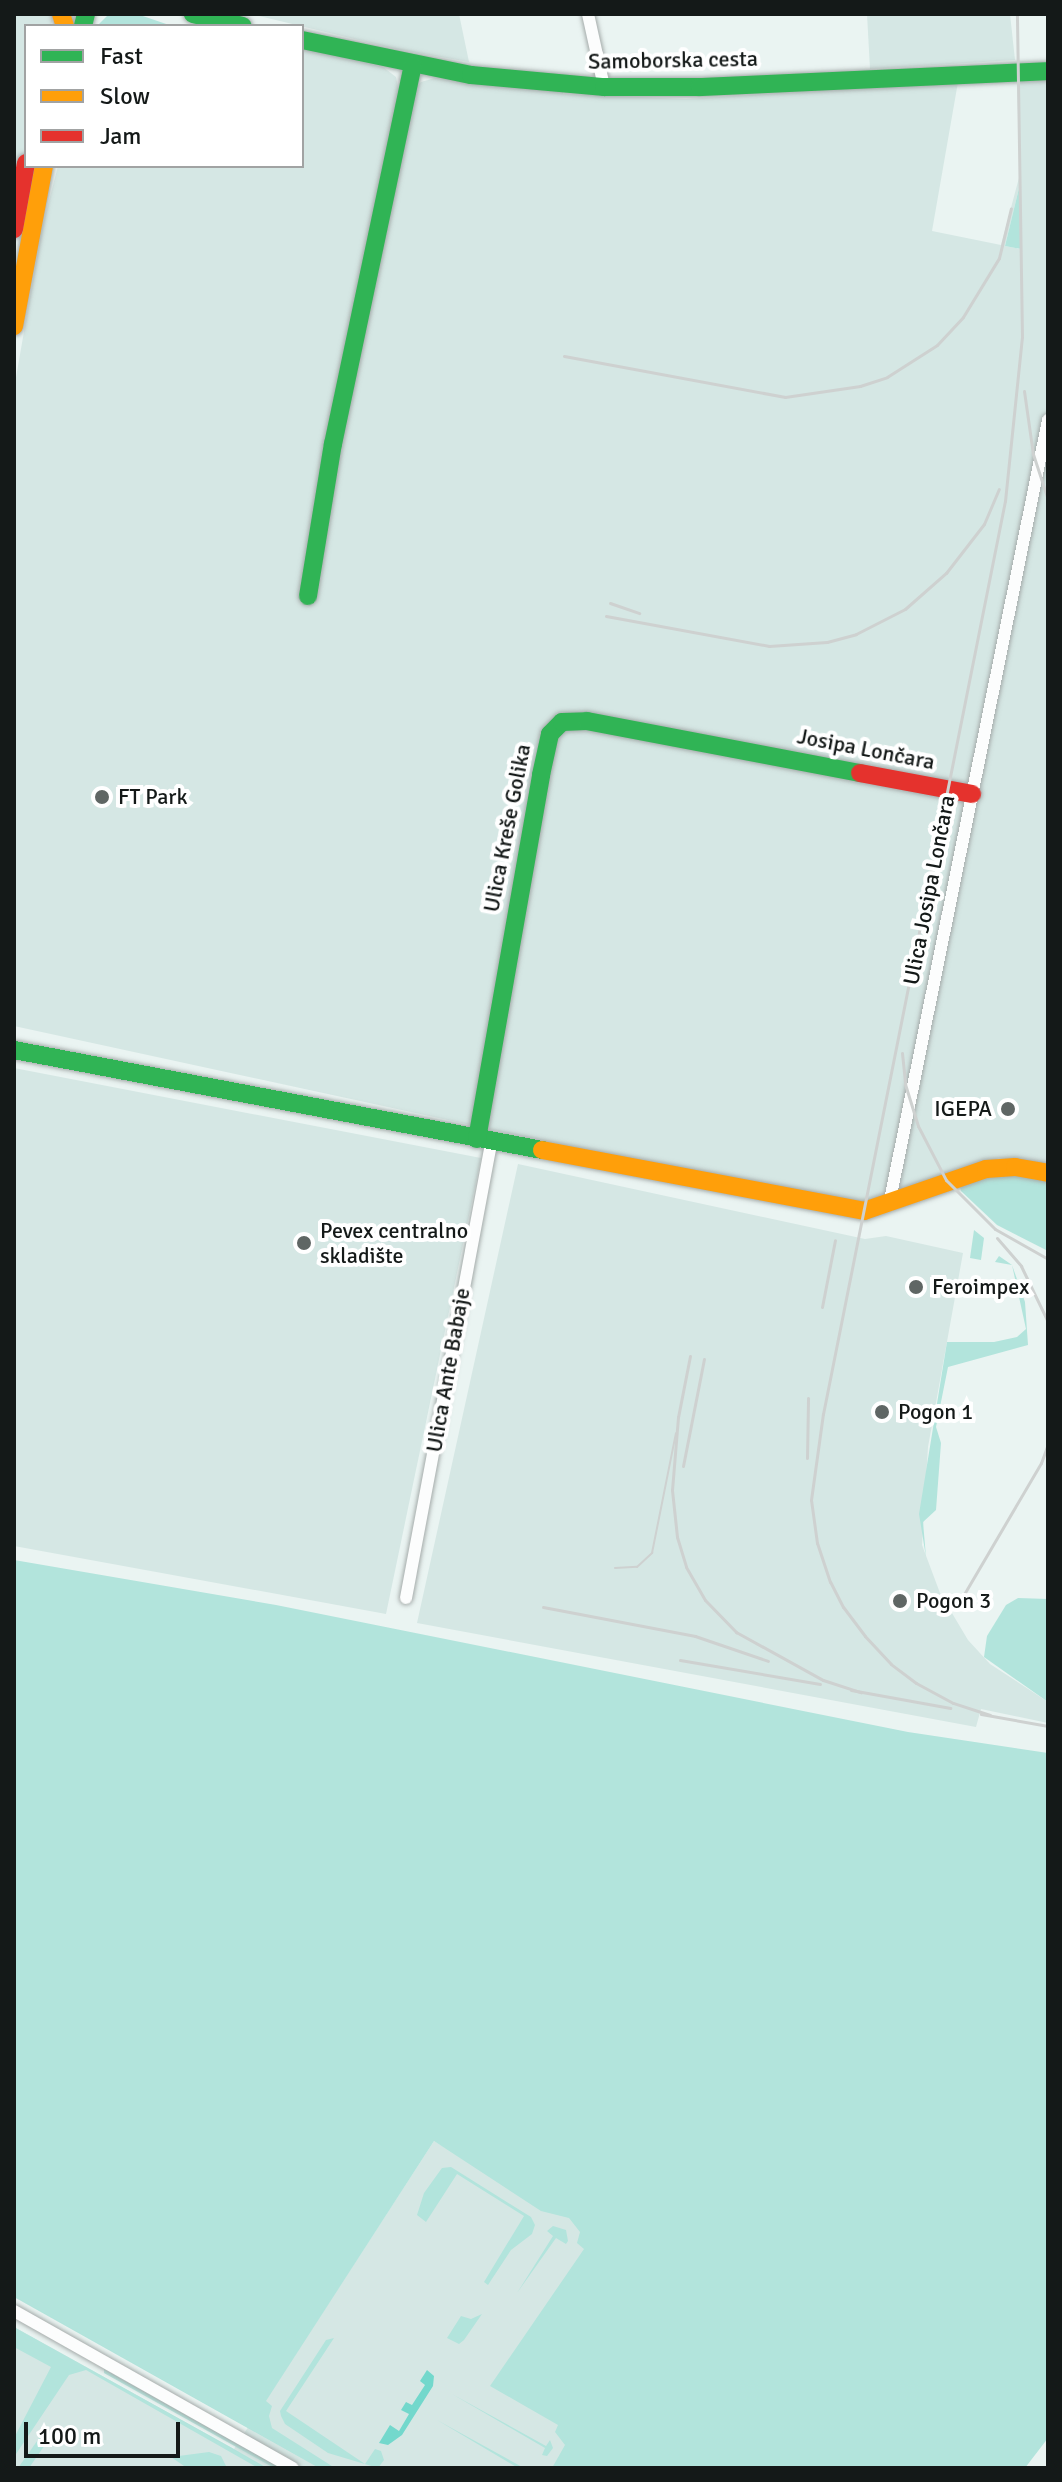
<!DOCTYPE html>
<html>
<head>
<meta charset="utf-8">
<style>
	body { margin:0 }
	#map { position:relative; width:1062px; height:2482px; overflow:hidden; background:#eaf4f2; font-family:Signika,sans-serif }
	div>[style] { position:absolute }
	.built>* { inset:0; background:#d5e7e4 }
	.green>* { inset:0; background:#b2e4dc }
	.water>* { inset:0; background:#73d8cc }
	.roads { filter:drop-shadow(0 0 2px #a5abaa) drop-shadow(0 0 2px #a5abaa) }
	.street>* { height:12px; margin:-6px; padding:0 6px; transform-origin:6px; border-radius:6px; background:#fcfdfd }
	.fast>* { height:18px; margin:-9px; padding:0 9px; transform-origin:9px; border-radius:9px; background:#30b455 }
	.slow>* { height:18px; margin:-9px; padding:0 9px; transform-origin:9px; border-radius:9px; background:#ff9f0a }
	.jam>* { height:18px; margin:-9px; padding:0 9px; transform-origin:9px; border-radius:9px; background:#e5322d }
	.tram>* { height:2px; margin:-1px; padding:0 1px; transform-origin:1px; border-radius:1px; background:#ced1d0 }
	.rail>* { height:3px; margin:-1.5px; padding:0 1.5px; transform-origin:1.5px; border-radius:1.5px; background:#ced1d0 }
	.dots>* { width:22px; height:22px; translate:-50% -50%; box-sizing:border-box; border:4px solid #fff; border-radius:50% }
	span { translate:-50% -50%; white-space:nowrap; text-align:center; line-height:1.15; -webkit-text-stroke:8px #fff; paint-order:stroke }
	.street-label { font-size:22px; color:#141918 }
	.poi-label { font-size:22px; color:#141918 }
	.left { translate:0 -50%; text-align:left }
	.right { translate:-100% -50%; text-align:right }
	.frame { position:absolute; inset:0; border:16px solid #141918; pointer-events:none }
	.legend { position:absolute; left:24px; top:24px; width:280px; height:144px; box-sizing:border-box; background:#fff; border:2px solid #a1a3a3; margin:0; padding:10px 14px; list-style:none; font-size:24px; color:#141918 }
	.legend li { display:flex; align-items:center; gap:16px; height:40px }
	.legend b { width:40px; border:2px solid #a1a3a3 }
	.scale { position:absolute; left:24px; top:2422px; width:156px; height:36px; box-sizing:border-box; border:4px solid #141918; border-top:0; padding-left:10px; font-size:24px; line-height:28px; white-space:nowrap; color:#141918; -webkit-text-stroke:6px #fff; paint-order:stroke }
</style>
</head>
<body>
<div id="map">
	<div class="built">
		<i style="clip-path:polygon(14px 14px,53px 16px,51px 26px,26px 26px,26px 143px,14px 201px)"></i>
		<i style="clip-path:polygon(251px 14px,459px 14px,469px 62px,396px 49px)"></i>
		<i style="clip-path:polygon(867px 14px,1010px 14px,1015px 60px,870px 69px)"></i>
		<i style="clip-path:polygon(evenodd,302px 47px,383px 67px,396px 77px,399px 92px,381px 179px,413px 90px,421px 82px,435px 78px,563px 91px,563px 94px,686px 99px,958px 82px,932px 231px,1001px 245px,1020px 174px,1017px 85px,1022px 81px,1048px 81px,1048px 1166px,999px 1158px,859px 1209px,14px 1026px,14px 389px,42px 228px,58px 166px,302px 166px,302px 47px,1019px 188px,1021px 248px,1020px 249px,1005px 246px,1019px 188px)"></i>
		<i style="clip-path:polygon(14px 1068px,481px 1158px,386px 1614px,14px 1546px)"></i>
		<i style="clip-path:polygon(518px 1164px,865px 1239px,886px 1236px,963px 1253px,928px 1447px,922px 1545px,940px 1593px,968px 1640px,990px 1664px,1048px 1702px,1048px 1723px,981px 1709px,976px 1727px,417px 1623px)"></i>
		<i style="clip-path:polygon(434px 2141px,547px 2207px,596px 2230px,591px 2437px,570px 2468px,14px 2468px,14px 2327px,234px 2449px)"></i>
	</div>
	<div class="green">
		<i style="clip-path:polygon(109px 14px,137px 14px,172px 26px,97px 26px)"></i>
		<i style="clip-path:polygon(1020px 184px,1021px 249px,1005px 246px)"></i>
		<i style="clip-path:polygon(985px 1174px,1048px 1178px,1048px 1251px,997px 1225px,961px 1191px,960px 1187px)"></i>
		<i style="clip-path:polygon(974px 1230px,984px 1238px,981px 1260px,970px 1258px)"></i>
		<i style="clip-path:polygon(999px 1256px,1012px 1265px,1025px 1302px,1028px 1345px,948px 1367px,936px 1427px,941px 1443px,936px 1510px,923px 1522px,926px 1557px,919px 1514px,947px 1342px,994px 1342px,1017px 1337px,1026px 1329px,1012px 1265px,995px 1262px)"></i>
		<i style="clip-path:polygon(14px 1560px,276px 1605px,908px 1732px,1048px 1753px,1048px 2438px,1025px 2468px,552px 2468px,565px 2445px,555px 2432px,558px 2425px,490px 2386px,584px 2249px,577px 2243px,580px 2232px,569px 2218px,541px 2211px,434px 2141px,266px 2401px,272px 2406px,269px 2416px,272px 2428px,335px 2468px,319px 2468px,14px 2297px)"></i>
		<i style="clip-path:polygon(1018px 1598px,1048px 1599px,1048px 1702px,984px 1657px,987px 1636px,1006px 1605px)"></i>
		<i style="clip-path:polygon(451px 2167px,531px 2217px,535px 2225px,532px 2234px,511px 2250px,488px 2285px,484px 2282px,524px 2216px,457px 2174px,426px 2222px,417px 2215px,424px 2193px,442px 2168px)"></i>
		<i style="clip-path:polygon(553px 2226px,566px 2230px,568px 2241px,566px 2244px,556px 2238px,517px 2293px,553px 2236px,547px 2231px)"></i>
		<i style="clip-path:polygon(482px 2314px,464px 2340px,459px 2344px,447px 2338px,461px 2316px,471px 2319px)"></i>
		<i style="clip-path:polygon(14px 2327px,234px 2449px,267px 2468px,258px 2468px,86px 2370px,69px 2375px,14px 2457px,14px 2438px,51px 2367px,14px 2347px)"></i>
		<i style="clip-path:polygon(334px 2338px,286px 2411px,365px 2464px,375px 2449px,381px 2451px,384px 2460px,378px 2468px,328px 2453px,285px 2424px,281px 2416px,280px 2411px,326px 2340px)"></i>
		<i style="clip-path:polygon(104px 2369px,281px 2468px,274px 2468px,104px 2373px)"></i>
		<i style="clip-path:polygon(452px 2394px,546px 2446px,550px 2440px,553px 2448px,547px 2456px,542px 2455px,545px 2448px)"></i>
		<i style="clip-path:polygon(437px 2420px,524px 2468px,518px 2468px)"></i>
		<i style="clip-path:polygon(42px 2434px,49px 2439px,29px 2468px,18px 2468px)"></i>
		<i style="clip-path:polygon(209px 2452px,221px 2456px,227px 2468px,187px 2468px,171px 2457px)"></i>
	</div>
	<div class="water">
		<i style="clip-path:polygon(427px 2370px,434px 2376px,433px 2386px,402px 2435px,388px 2445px,379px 2443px,390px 2425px,399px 2431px,409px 2414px,401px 2410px,406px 2402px,412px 2405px,425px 2385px,420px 2381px)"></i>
	</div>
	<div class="roads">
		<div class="street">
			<i style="left:588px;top:14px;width:75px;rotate:77.6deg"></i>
			<i style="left:889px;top:1205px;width:801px;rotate:-78.55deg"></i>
			<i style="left:406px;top:1598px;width:464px;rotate:-79.4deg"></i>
			<i style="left:14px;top:2311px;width:320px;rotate:29.4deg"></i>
		</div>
		<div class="fast">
			<i style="left:193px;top:14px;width:51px;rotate:13.5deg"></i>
			<i style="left:83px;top:26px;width:12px;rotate:-76deg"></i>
			<i style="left:302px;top:40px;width:173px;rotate:11.7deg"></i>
			<i style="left:471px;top:75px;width:134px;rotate:5.2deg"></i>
			<i style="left:604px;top:87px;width:96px"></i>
			<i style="left:700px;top:87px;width:348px;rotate:-2.6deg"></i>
			<i style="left:308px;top:596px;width:154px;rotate:-80.7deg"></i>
			<i style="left:333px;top:444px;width:387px;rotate:-78.1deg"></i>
			<i style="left:14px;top:1050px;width:537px;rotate:10.72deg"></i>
			<i style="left:477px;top:1139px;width:370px;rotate:-80deg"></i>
			<i style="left:541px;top:775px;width:42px;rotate:-77.6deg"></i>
			<i style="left:550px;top:734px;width:17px;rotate:-45deg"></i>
			<i style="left:562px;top:722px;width:25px;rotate:-2deg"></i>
			<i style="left:587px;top:721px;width:278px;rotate:10.8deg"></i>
		</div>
		<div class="slow">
			<i style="left:61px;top:14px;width:13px;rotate:72deg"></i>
			<i style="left:14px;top:326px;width:163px;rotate:-79.4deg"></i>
			<i style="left:542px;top:1150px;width:328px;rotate:10.7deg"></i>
			<i style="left:864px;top:1211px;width:129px;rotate:-19deg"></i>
			<i style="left:986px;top:1169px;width:29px;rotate:-4deg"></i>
			<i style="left:1015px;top:1167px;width:34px;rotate:10deg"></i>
		</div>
		<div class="jam">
			<i style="left:14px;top:229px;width:67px;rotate:-79.7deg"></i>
			<i style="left:860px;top:773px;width:114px;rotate:10.6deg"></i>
		</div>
	</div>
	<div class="tram">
		<i style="left:615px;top:1568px;width:22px;rotate:-3deg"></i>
		<i style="left:637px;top:1567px;width:21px;rotate:-43deg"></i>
		<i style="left:652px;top:1553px;width:122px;rotate:-78.7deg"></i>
	</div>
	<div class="rail">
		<i style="left:564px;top:356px;width:225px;rotate:10.5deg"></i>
		<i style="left:785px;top:397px;width:76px;rotate:-8.3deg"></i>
		<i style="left:860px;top:386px;width:28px;rotate:-18deg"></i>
		<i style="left:887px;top:377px;width:59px;rotate:-32.6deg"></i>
		<i style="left:937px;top:345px;width:38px;rotate:-47deg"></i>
		<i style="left:963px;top:317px;width:69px;rotate:-58.6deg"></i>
		<i style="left:999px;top:258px;width:51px;rotate:-76.5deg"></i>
		<i style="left:1024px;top:391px;width:64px;rotate:81.9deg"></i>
		<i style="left:1033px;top:454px;width:48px;rotate:71.9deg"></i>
		<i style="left:610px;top:603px;width:31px;rotate:19deg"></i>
		<i style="left:606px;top:616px;width:166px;rotate:10.4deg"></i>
		<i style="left:769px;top:646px;width:58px;rotate:-3.9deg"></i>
		<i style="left:827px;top:642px;width:30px;rotate:-15deg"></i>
		<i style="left:856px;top:634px;width:55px;rotate:-27deg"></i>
		<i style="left:905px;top:609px;width:55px;rotate:-41.3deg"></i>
		<i style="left:946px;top:573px;width:62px;rotate:-52.2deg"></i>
		<i style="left:984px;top:524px;width:38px;rotate:-67deg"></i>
		<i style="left:902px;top:1053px;width:31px;rotate:84deg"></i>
		<i style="left:905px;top:1084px;width:44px;rotate:72.8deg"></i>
		<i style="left:918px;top:1126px;width:61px;rotate:62.6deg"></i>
		<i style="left:946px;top:1180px;width:69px;rotate:45deg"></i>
		<i style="left:995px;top:1229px;width:61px;rotate:29.5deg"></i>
		<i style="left:997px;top:1238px;width:37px;rotate:49deg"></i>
		<i style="left:1021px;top:1266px;width:62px;rotate:64.3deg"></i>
		<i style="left:822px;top:1307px;width:68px;rotate:-79deg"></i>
		<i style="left:690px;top:1356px;width:62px;rotate:101.1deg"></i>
		<i style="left:678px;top:1417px;width:73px;rotate:94.7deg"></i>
		<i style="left:672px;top:1490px;width:47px;rotate:83.9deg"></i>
		<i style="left:677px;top:1537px;width:31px;rotate:73deg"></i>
		<i style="left:686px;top:1567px;width:38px;rotate:60deg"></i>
		<i style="left:705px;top:1600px;width:45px;rotate:45.9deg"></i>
		<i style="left:736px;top:1632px;width:99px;rotate:28.9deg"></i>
		<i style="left:823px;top:1680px;width:40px;rotate:18deg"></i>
		<i style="left:807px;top:1458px;width:60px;rotate:-89deg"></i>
		<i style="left:683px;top:1466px;width:109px;rotate:-78.9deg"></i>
		<i style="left:960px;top:1601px;width:160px;rotate:-59.6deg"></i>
		<i style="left:1041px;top:1463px;width:20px;rotate:-70deg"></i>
		<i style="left:543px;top:1607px;width:155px;rotate:10.8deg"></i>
		<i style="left:695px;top:1636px;width:77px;rotate:18.9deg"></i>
		<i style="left:680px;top:1660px;width:142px;rotate:9.7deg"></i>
		<i style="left:851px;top:1690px;width:101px;rotate:10.3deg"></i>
		<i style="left:981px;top:1714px;width:68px;rotate:10.2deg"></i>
		<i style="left:990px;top:1715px;width:39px;rotate:-162deg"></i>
		<i style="left:953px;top:1703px;width:42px;rotate:-151.6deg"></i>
		<i style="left:916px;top:1683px;width:31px;rotate:-143deg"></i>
		<i style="left:891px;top:1664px;width:38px;rotate:-133deg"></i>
		<i style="left:865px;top:1636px;width:36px;rotate:-127deg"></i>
		<i style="left:843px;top:1607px;width:28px;rotate:-117deg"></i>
		<i style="left:830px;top:1582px;width:41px;rotate:-108.4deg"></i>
		<i style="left:817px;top:1543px;width:43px;rotate:-97.9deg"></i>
		<i style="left:811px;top:1500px;width:87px;rotate:-82.1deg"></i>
		<i style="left:823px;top:1414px;width:931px;rotate:-78.73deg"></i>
		<i style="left:1005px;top:501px;width:165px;rotate:-84.1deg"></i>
		<i style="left:1022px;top:337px;width:323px;rotate:-90.9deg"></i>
	</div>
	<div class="dots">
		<i style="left:102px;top:797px;background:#5f6664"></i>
		<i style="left:1008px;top:1109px;background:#5f6664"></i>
		<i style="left:304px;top:1243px;background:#5f6664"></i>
		<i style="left:916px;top:1287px;background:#5f6664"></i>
		<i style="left:882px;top:1412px;background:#5f6664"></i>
		<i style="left:900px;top:1601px;background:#5f6664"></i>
	</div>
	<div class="street-label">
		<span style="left:673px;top:60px;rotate:-1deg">Samoborska cesta</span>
		<span style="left:866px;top:749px;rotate:11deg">Josipa Lončara</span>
		<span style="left:507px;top:828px;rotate:-79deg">Ulica Kreše Golika</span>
		<span style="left:929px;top:890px;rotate:-79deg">Ulica Josipa Lončara</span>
		<span style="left:448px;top:1370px;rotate:-80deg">Ulica Ante Babaje</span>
	</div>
	<div class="poi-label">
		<span class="left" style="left:118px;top:797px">FT Park</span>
		<span class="right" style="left:992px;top:1109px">IGEPA</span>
		<span class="left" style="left:320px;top:1243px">Pevex centralno<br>skladište</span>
		<span class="left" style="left:932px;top:1287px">Feroimpex</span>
		<span class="left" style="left:898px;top:1412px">Pogon 1</span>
		<span class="left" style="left:916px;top:1601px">Pogon 3</span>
	</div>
	<div class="frame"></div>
	<ul class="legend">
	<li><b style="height:10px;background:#30b455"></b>Fast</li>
	<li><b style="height:10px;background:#ff9f0a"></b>Slow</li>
	<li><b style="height:10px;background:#e5322d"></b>Jam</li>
	</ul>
	<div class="scale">100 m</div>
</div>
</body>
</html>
